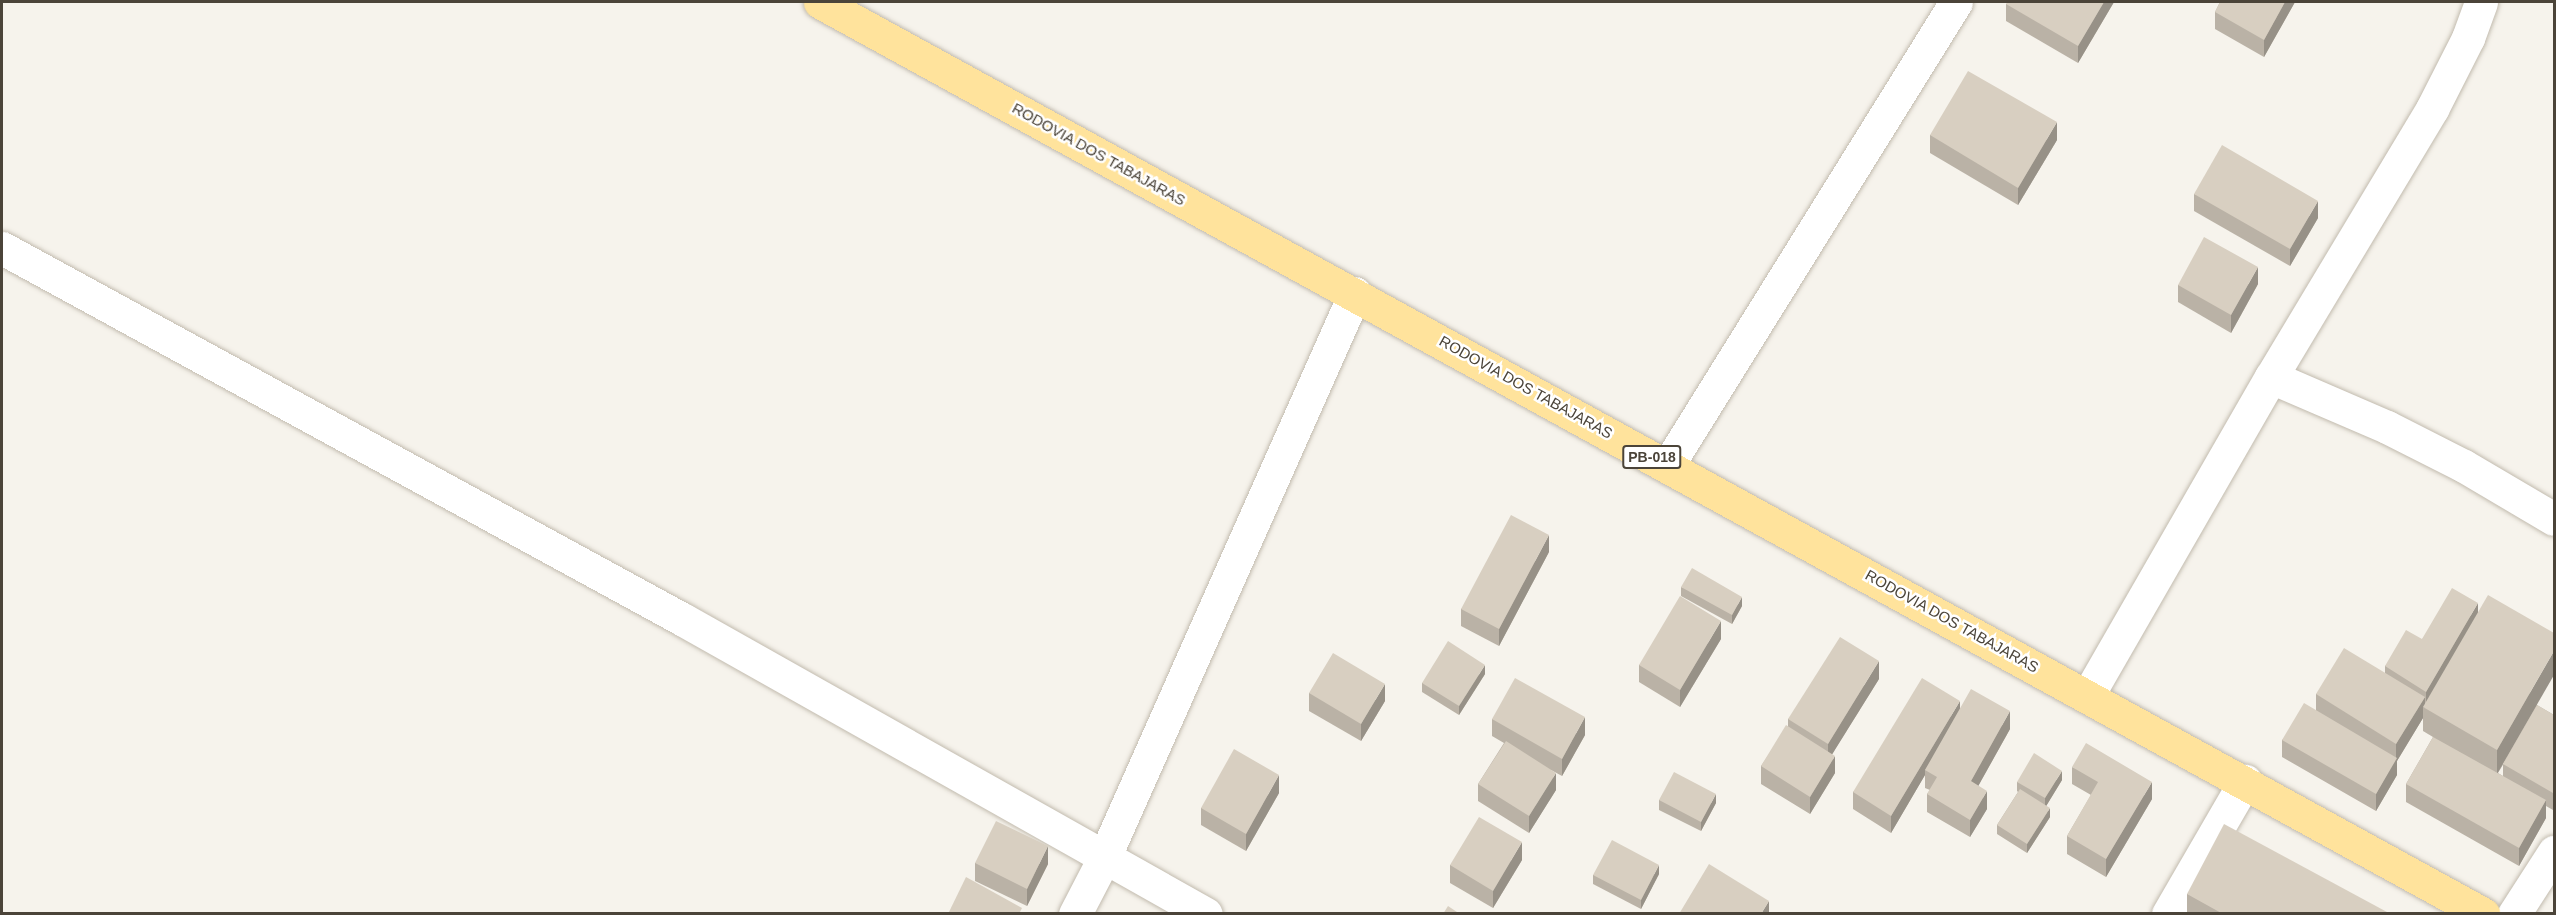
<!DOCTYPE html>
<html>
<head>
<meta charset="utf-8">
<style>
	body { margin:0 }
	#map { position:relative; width:2556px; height:915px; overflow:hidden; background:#f6f3ec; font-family:Arial,sans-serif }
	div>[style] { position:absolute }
	.roads { filter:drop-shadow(0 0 2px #c2bbae) drop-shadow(0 0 2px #c2bbae) }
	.minor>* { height:33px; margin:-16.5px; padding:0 16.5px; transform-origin:16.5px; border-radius:16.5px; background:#fff }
	.primary>* { height:33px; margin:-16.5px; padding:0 16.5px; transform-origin:16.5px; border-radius:16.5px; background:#ffe39c }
	.wall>* { inset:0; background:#bab2a6 }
	.shaded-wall>* { inset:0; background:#979187 }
	.building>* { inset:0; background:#d8cfc1 }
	span { translate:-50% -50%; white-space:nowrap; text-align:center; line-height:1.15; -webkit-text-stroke:5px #fff; paint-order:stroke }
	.shield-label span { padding:2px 4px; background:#fff; border:2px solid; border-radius:4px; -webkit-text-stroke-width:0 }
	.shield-label { font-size:14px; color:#4b4439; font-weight:700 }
	.street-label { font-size:15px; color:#4b4439 }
	.frame { position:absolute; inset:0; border:3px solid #4b4439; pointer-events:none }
</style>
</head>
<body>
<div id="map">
	<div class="roads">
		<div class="minor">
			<i style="left:2px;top:248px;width:775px;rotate:28.62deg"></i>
			<i style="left:682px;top:619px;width:601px;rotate:29.38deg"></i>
			<i style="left:2271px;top:377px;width:126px;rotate:23.3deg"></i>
			<i style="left:2387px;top:427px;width:86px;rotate:26.9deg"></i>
			<i style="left:2464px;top:466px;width:104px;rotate:30.5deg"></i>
			<i style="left:1668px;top:465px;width:545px;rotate:-58.12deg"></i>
			<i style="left:2088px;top:695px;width:367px;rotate:-60.1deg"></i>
			<i style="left:2271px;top:377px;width:313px;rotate:-59deg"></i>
			<i style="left:2432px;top:109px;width:80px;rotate:-63.1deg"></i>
			<i style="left:2468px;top:38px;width:38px;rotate:-70deg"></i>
			<i style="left:1075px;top:914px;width:63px;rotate:-62.6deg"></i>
			<i style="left:1104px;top:858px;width:618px;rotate:-66.05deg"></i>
			<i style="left:2168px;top:914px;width:154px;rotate:-59.9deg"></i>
			<i style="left:2514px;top:914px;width:74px;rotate:-57.2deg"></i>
		</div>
		<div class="primary">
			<i style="left:820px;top:2px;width:1897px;rotate:28.74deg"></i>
		</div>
	</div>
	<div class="wall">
		<i style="clip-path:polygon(2114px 2px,2078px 63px,2006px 21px,2006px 4px)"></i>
		<i style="clip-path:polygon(2220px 2px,2295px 2px,2264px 57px,2215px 29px,2215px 12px)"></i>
		<i style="clip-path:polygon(1930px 135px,2057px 140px,2018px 205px,1930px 153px)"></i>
		<i style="clip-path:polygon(2194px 194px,2318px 218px,2290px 266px,2194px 211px)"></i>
		<i style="clip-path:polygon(2258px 284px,2231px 333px,2178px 302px,2178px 285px)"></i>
		<i style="clip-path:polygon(1549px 552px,1499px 646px,1461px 626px,1461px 609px)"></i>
		<i style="clip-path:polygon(1681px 587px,1742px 606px,1732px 624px,1681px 596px)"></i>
		<i style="clip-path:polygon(evenodd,2478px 612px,2537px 705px,2554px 715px,2554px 807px,2553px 810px,2546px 806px,2546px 818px,2519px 866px,2406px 802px,2406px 784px,2433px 737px,2423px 731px,2423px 718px,2397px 761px,2397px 775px,2376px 811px,2282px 757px,2282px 740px,2316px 710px,2316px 694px,2385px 673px,2385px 666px,2422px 639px,2478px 612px,2507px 758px,2503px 764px,2503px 776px,2498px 773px,2507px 758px)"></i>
		<i style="clip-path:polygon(1721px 639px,1680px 707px,1639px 682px,1639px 665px)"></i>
		<i style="clip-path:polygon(1485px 674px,1459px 715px,1422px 692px,1422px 683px)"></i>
		<i style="clip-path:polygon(1879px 679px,1832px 754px,1835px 773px,1810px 814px,1761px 784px,1761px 766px,1788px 726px,1788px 719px)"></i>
		<i style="clip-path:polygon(1309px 693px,1385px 701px,1361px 741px,1309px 711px)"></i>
		<i style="clip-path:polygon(1960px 709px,2010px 729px,1978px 786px,1987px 809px,1970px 837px,1927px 812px,1927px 794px,1930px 790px,1925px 788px,1925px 775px,1891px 833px,1853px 809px,1853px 792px)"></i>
		<i style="clip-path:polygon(1492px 719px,1585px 735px,1562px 776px,1551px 770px,1556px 790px,1529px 833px,1478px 801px,1478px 784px,1504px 743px,1492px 736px)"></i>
		<i style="clip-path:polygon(2072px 767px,2152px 799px,2106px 877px,2067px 854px,2067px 836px,2091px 795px,2072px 784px)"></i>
		<i style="clip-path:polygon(2062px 780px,2046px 806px,2050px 817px,2027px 853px,1997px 834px,1997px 825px,2018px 792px,2017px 791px,2017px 782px)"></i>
		<i style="clip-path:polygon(1279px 793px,1246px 851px,1201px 825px,1201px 808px)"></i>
		<i style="clip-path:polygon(1659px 800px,1716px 803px,1701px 831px,1659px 810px)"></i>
		<i style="clip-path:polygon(1522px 860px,1493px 908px,1450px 883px,1450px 865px)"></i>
		<i style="clip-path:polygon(975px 863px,1048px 864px,1027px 906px,975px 881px)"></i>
		<i style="clip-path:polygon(1659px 874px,1641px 909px,1593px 884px,1593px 875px)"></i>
		<i style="clip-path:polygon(2187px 894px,2387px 914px,2187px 914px)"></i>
	</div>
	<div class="shaded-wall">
		<i style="clip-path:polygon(2104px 2px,2114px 2px,2078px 63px,2078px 46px)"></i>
		<i style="clip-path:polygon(2285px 2px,2295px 2px,2264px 57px,2264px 40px)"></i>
		<i style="clip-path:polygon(2057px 122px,2057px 140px,2018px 205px,2018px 188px)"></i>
		<i style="clip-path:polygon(2318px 201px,2318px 218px,2290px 266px,2290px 249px)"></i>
		<i style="clip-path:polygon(2258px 267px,2258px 284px,2231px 333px,2231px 315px)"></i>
		<i style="clip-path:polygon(1549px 535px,1549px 552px,1499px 646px,1499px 629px)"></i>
		<i style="clip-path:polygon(1742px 597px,1742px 606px,1732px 624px,1732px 615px)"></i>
		<i style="clip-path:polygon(2478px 603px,2478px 620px,2426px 709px,2426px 692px)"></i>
		<i style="clip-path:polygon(1721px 621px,1721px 639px,1680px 707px,1680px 690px)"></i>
		<i style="clip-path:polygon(2554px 651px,2554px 675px,2497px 774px,2497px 750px)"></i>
		<i style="clip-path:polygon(1879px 661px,1879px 679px,1828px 761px,1828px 744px)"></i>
		<i style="clip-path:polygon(1485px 665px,1485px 674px,1459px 715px,1459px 706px)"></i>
		<i style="clip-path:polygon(1385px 684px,1385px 701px,1361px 741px,1361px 724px)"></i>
		<i style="clip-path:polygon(2425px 697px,2425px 708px,2423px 707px,2423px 718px,2397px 761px,2397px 775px,2376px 811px,2376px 794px,2396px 758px,2396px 744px)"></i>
		<i style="clip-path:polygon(1960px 701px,1960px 718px,1925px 770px,1925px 775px,1891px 833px,1891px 816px)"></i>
		<i style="clip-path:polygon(2010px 711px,2010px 729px,1971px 799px,1971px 781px)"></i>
		<i style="clip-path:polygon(1585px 717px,1585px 735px,1562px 776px,1562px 759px)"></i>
		<i style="clip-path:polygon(1835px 756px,1835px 773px,1810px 814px,1810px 797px)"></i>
		<i style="clip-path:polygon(2062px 771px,2062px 780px,2045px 808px,2045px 798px)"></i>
		<i style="clip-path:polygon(1556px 773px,1556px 790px,1529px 833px,1529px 816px)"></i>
		<i style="clip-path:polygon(1279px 775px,1279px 793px,1246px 851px,1246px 834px)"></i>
		<i style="clip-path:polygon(2152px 782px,2152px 799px,2106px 877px,2106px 859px)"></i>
		<i style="clip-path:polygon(2554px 790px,2554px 807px,2553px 810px,2553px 793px)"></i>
		<i style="clip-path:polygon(1987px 791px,1987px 809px,1970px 837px,1970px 820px)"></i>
		<i style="clip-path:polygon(1716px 794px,1716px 803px,1701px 831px,1701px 822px)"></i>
		<i style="clip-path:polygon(2546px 800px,2546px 818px,2519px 866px,2519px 848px)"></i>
		<i style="clip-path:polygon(2050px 808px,2050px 817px,2027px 853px,2027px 844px)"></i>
		<i style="clip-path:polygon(1522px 842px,1522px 860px,1493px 908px,1493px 891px)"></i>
		<i style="clip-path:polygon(1048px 846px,1048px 864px,1027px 906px,1027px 889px)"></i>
		<i style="clip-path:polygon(1659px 865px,1659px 874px,1641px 909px,1641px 900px)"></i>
		<i style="clip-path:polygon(1769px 901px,1769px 914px,1761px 914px)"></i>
	</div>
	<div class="building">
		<i style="clip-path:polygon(2007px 2px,2104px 2px,2078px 46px,2006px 4px)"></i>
		<i style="clip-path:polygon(2220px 2px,2285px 2px,2264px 40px,2215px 12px)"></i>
		<i style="clip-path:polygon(1968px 71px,2057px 122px,2018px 188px,1930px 135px)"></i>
		<i style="clip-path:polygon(2222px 145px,2318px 201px,2290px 249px,2194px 194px)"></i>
		<i style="clip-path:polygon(2204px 237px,2258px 267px,2231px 315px,2178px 285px)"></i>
		<i style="clip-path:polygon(1511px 515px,1549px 535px,1499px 629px,1461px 609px)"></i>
		<i style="clip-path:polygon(1692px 568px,1742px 597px,1732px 615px,1681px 587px)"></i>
		<i style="clip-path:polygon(2452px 588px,2478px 603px,2426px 692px,2385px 666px,2406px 630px,2422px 639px)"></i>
		<i style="clip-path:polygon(2488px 595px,2554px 633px,2554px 651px,2497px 750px,2423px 707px)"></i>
		<i style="clip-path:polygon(1680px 596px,1721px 621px,1680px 690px,1639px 665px)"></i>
		<i style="clip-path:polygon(1840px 637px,1879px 661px,1828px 744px,1788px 719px)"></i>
		<i style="clip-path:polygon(1448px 641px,1485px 665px,1459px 706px,1422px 683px)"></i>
		<i style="clip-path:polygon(2344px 648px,2425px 697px,2396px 744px,2316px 694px)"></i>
		<i style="clip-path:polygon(1333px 653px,1385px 684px,1361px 724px,1309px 693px)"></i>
		<i style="clip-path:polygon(1515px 678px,1585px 717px,1562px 759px,1492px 719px)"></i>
		<i style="clip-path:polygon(1922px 678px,1960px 701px,1891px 816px,1853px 792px)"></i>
		<i style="clip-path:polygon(1971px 689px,2010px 711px,1971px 781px,1987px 791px,1970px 820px,1927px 794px,1937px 777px,1925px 770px)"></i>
		<i style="clip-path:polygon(2304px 703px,2397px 758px,2376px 794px,2282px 740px)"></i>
		<i style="clip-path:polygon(2537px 705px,2554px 715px,2554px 790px,2553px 793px,2503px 764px)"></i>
		<i style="clip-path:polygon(1786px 725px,1835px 756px,1810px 797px,1761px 766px)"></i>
		<i style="clip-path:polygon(2433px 737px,2546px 800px,2519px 848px,2406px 784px)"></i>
		<i style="clip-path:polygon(1506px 741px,1556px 773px,1529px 816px,1478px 784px)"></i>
		<i style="clip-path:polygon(2086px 743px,2152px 782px,2106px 859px,2067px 836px,2098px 782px,2072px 767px)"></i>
		<i style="clip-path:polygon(1234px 749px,1279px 775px,1246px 834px,1201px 808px)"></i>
		<i style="clip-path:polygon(2034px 753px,2062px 771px,2045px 798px,2017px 782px)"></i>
		<i style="clip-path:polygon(1674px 772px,1716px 794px,1701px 822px,1659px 800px)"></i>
		<i style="clip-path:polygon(2020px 789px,2050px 808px,2027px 844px,1997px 825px)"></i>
		<i style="clip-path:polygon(1479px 817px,1522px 842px,1493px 891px,1450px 865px)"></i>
		<i style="clip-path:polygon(996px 821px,1048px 846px,1027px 889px,975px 863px)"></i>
		<i style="clip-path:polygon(2224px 824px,2387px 912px,2386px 914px,2223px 914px,2187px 894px)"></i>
		<i style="clip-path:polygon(1612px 840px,1659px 865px,1641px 900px,1593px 875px)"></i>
		<i style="clip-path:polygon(1709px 864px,1769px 901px,1761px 914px,1679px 914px)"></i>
		<i style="clip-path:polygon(966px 877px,1022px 908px,1019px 914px,948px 914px)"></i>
		<i style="clip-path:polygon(1448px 906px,1460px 914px,1443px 914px)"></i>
	</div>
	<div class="shield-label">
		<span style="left:1652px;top:457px">PB-018</span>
	</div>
	<div class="street-label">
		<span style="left:1099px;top:154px;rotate:29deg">RODOVIA DOS TABAJARAS</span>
		<span style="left:1526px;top:387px;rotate:29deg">RODOVIA DOS TABAJARAS</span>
		<span style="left:1952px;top:621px;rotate:29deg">RODOVIA DOS TABAJARAS</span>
	</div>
	<div class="frame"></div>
</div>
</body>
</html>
